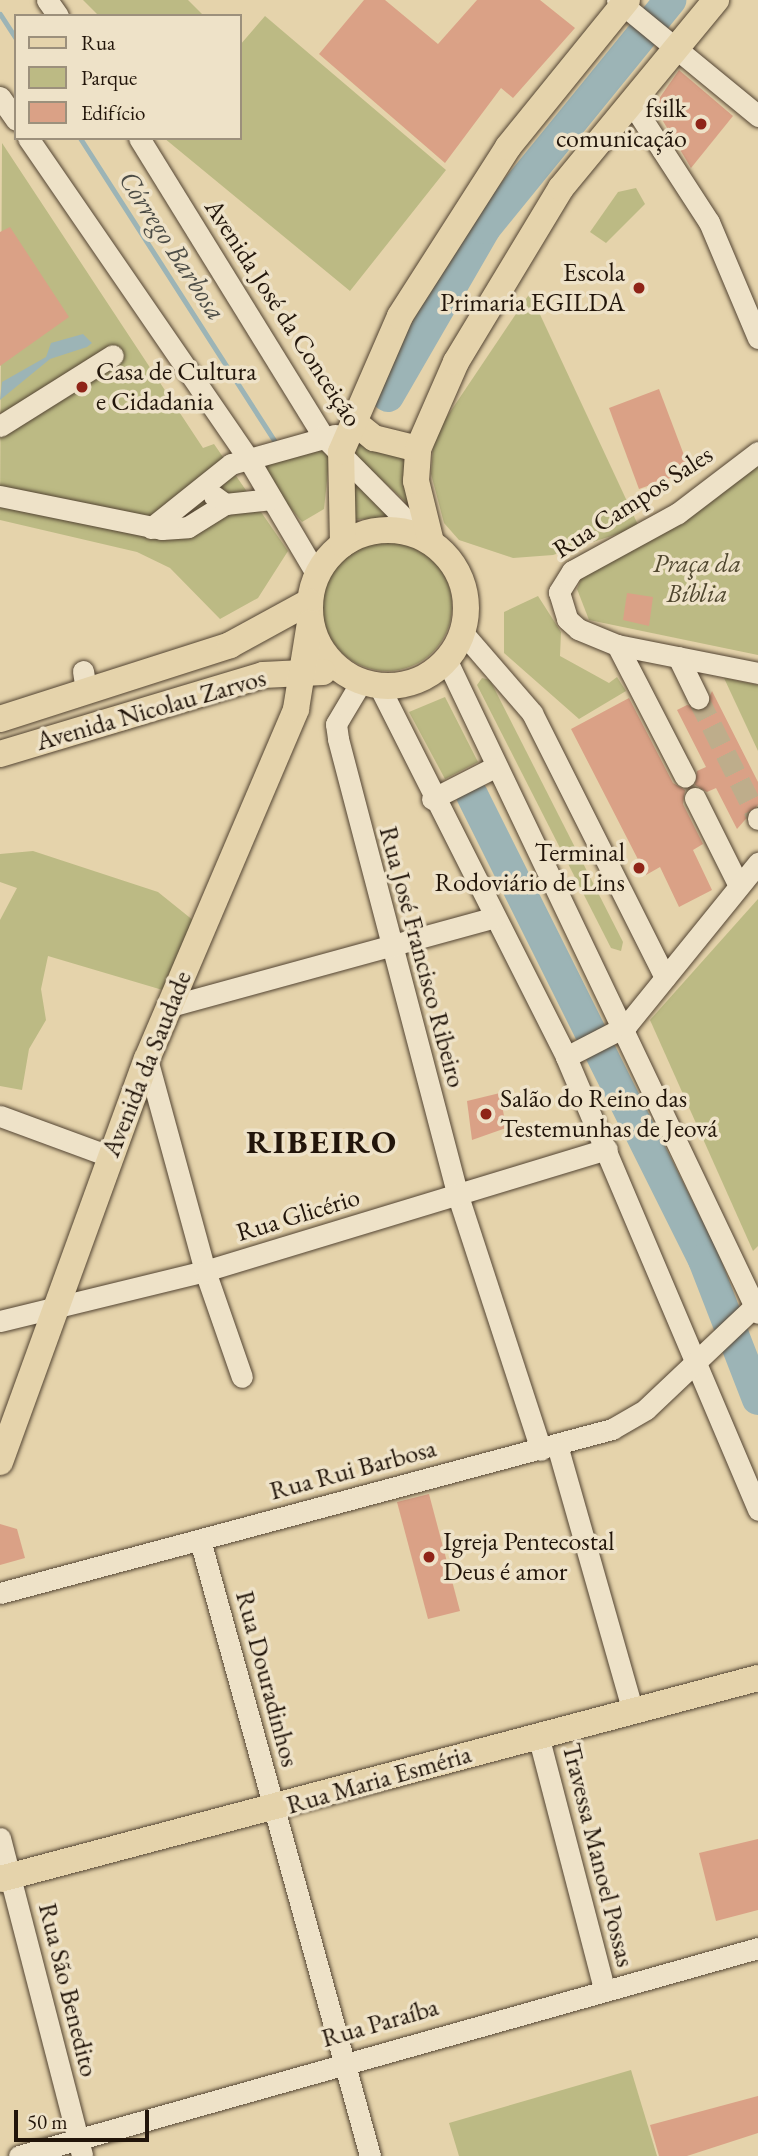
<!DOCTYPE html>
<html>
<head>
<meta charset="utf-8">
<style>
	body { margin:0 }
	#map { position:relative; width:758px; height:2156px; overflow:hidden; background:#e5d3ab; font-family:"EB Garamond",serif }
	div>[style] { position:absolute }
	.green>* { inset:0; background:#bcba84 }
	.round { border-radius:50% }
	.water>* { inset:0; background:#9cb4b6 }
	.stream>* { height:5px; margin:-2.5px; padding:0 2.5px; transform-origin:2.5px; border-radius:2.5px; background:#9cb4b6 }
	.river>* { height:32px; margin:-16px; padding:0 16px; transform-origin:16px; border-radius:16px; background:#9cb4b6 }
	.building>* { inset:0; background:#daa186 }
	.minor-tunnel>* { height:21px; margin-top:-10.5px; transform-origin:0; background:repeating-linear-gradient(90deg,#bead8b 0 21px,transparent 0 31px) }
	.roads { filter:drop-shadow(0 0 2px #534432) drop-shadow(0 0 2px #534432) }
	.minor>* { height:21px; margin:-10.5px; padding:0 10.5px; transform-origin:10.5px; border-radius:10.5px; background:#eee2c8 }
	.major>* { height:26px; margin:-13px; padding:0 13px; transform-origin:13px; border-radius:13px; background:#e5d3ab }
	.major>.ring { margin:-13px; padding:0; box-sizing:content-box; background:none; border:26px solid #e5d3ab; border-radius:50% }
	.dots>* { width:19px; height:19px; translate:-50% -50%; box-sizing:border-box; border:4px solid #eee2c8; border-radius:50% }
	span { translate:-50% -50%; white-space:nowrap; text-align:center; line-height:1.15; -webkit-text-stroke:7px #eee2c8; paint-order:stroke }
	.poi-label { font-size:26px; color:#22150a }
	.right { translate:-100% -50%; text-align:right }
	.left { translate:0 -50%; text-align:left }
	.street-label { font-size:26px; color:#22150a }
	.park-label { font-size:26px; color:#50472f; font-style:italic }
	.water-label { font-size:28px; color:#4d4d46; font-style:italic }
	.district-label { font-size:33px; color:#22150a; font-weight:700; letter-spacing:2px }
	.legend { position:absolute; left:14px; top:14px; width:228px; height:126px; box-sizing:border-box; background:#eee2c8; border:2px solid #9c907c; margin:0; padding:9px 12px; list-style:none; font-size:21px; color:#22150a }
	.legend li { display:flex; align-items:center; gap:14px; height:35px }
	.legend b { width:35px; border:2px solid #9c907c }
	.scale { position:absolute; left:14px; top:2110px; width:135px; height:32px; box-sizing:border-box; border:4px solid #22150a; border-top:0; padding-left:9px; font-size:21px; line-height:24px; white-space:nowrap; color:#22150a; -webkit-text-stroke:5px #eee2c8; paint-order:stroke }
</style>
</head>
<body>
<div id="map">
	<div class="green">
		<i style="clip-path:polygon(83px 0,188px 0,204px 16px,99px 16px)"></i>
		<i style="clip-path:polygon(265px 16px,446px 170px,350px 291px,164px 138px,240px 138px,240px 45px)"></i>
		<i style="clip-path:polygon(2px 143px,203px 448px,214px 444px,288px 551px,258px 598px,220px 619px,170px 568px,137px 552px,0 520px)"></i>
		<i style="clip-path:polygon(636px 188px,645px 204px,606px 243px,590px 232px,618px 192px)"></i>
		<i style="clip-path:polygon(530px 293px,639px 527px,553px 555px,513px 558px,459px 540px,444px 523px,431px 474px,434px 436px)"></i>
		<i style="clip-path:polygon(318px 439px,330px 452px,324px 509px,302px 522px,259px 470px)"></i>
		<i style="clip-path:polygon(357px 441px,409px 455px,410px 506px,355px 455px)"></i>
		<i style="clip-path:polygon(758px 463px,758px 655px,589px 620px,577px 589px,586px 567px)"></i>
		<i style="clip-path:polygon(356px 481px,400px 520px,348px 519px)"></i>
		<i class="round" style="left:322px;top:541px;width:130px;height:130px"></i>
		<i style="clip-path:polygon(538px 596px,561px 632px,560px 656px,609px 683px,617px 677px,626px 691px,579px 719px,504px 653px,504px 612px)"></i>
		<i style="clip-path:polygon(482px 678px,490px 680px,623px 942px,621px 951px,611px 948px,477px 685px)"></i>
		<i style="clip-path:polygon(724px 678px,758px 685px,758px 751px)"></i>
		<i style="clip-path:polygon(445px 697px,478px 762px,445px 779px,409px 712px)"></i>
		<i style="clip-path:polygon(33px 851px,158px 892px,194px 921px,166px 991px,48px 956px,41px 989px,46px 1020px,29px 1049px,22px 1090px,0 1086px,0 920px,17px 888px,0 882px,0 854px)"></i>
		<i style="clip-path:polygon(758px 899px,758px 1246px,753px 1251px,650px 1020px)"></i>
		<i style="clip-path:polygon(631px 2070px,657px 2156px,459px 2156px,449px 2123px)"></i>
	</div>
	<div class="water">
		<i style="clip-path:polygon(83px 334px,92px 343px,87px 347px,50px 359px,0 400px,2px 382px,46px 357px,51px 343px)"></i>
	</div>
	<div class="stream">
		<i style="left:0;top:14px;width:30px;rotate:57deg"></i>
		<i style="left:80px;top:138px;width:365px;rotate:57.3deg"></i>
	</div>
	<div class="river">
		<i style="left:388px;top:396px;width:194px;rotate:-60deg"></i>
		<i style="left:485px;top:228px;width:294px;rotate:-50.9deg"></i>
		<i style="left:472px;top:795px;width:520px;rotate:63.48deg"></i>
		<i style="left:704px;top:1260px;width:149px;rotate:68.8deg"></i>
	</div>
	<div class="building">
		<i style="clip-path:polygon(364px 0,385px 0,438px 44px,477px 0,540px 0,575px 28px,513px 98px,501px 88px,445px 163px,319px 54px)"></i>
		<i style="clip-path:polygon(679px 70px,733px 116px,691px 168px,654px 106px)"></i>
		<i style="clip-path:polygon(10px 227px,69px 317px,0 366px,0 232px)"></i>
		<i style="clip-path:polygon(659px 389px,690px 471px,639px 489px,609px 408px)"></i>
		<i style="clip-path:polygon(627px 593px,653px 597px,649px 626px,623px 620px)"></i>
		<i style="clip-path:polygon(712px 691px,758px 782px,758px 805px,737px 829px,716px 788px,707px 792px,695px 785px,697px 771px,706px 767px,677px 710px,687px 705px,704px 709px)"></i>
		<i style="clip-path:polygon(629px 698px,673px 783px,685px 790px,683px 804px,703px 844px,693px 850px,712px 890px,679px 907px,660px 867px,646px 875px,571px 729px)"></i>
		<i style="clip-path:polygon(500px 1093px,506px 1128px,472px 1140px,467px 1101px)"></i>
		<i style="clip-path:polygon(429px 1494px,460px 1611px,428px 1619px,397px 1502px)"></i>
		<i style="clip-path:polygon(0 1524px,17px 1529px,25px 1558px,0 1565px)"></i>
		<i style="clip-path:polygon(758px 1839px,758px 1910px,716px 1921px,699px 1853px)"></i>
		<i style="clip-path:polygon(758px 2096px,758px 2133px,687px 2156px,659px 2156px,650px 2125px)"></i>
	</div>
	<div class="minor-tunnel">
		<i style="left:698px;top:698px;width:134px;rotate:63.4deg"></i>
	</div>
	<div class="roads">
		<div class="minor">
			<i style="left:47px;top:0;width:19px;rotate:55deg"></i>
			<i style="left:617px;top:0;width:183px;rotate:39.4deg"></i>
			<i style="left:0;top:97px;width:28px;rotate:55deg"></i>
			<i style="left:631px;top:102px;width:143px;rotate:57deg"></i>
			<i style="left:709px;top:222px;width:126px;rotate:67.1deg"></i>
			<i style="left:28px;top:138px;width:391px;rotate:55.5deg"></i>
			<i style="left:249px;top:460px;width:134px;rotate:59.4deg"></i>
			<i style="left:139px;top:138px;width:350px;rotate:58.3deg"></i>
			<i style="left:323px;top:436px;width:144px;rotate:45.3deg"></i>
			<i style="left:0;top:426px;width:133px;rotate:-32.1deg"></i>
			<i style="left:758px;top:452px;width:101px;rotate:142.7deg"></i>
			<i style="left:678px;top:513px;width:121px;rotate:151.3deg"></i>
			<i style="left:572px;top:571px;width:25px;rotate:122deg"></i>
			<i style="left:559px;top:592px;width:28px;rotate:73deg"></i>
			<i style="left:567px;top:619px;width:15px;rotate:42deg"></i>
			<i style="left:578px;top:629px;width:42px;rotate:22.3deg"></i>
			<i style="left:617px;top:645px;width:144px;rotate:11.2deg"></i>
			<i style="left:0;top:496px;width:165px;rotate:11.5deg"></i>
			<i style="left:162px;top:529px;width:26px;rotate:-4deg"></i>
			<i style="left:188px;top:527px;width:44px;rotate:-31.9deg"></i>
			<i style="left:214px;top:496px;width:14px;rotate:36deg"></i>
			<i style="left:225px;top:504px;width:47px;rotate:-6.1deg"></i>
			<i style="left:151px;top:528px;width:102px;rotate:-38.7deg"></i>
			<i style="left:231px;top:464px;width:108px;rotate:-15.6deg"></i>
			<i style="left:463px;top:633px;width:106px;rotate:49.2deg"></i>
			<i style="left:532px;top:713px;width:296px;rotate:63.3deg"></i>
			<i style="left:617px;top:645px;width:148px;rotate:62.7deg"></i>
			<i style="left:678px;top:657px;width:46px;rotate:64deg"></i>
			<i style="left:447px;top:661px;width:722px;rotate:64.5deg"></i>
			<i style="left:83px;top:671px;width:20px;rotate:81deg"></i>
			<i style="left:361px;top:682px;width:49px;rotate:120.8deg"></i>
			<i style="left:336px;top:724px;width:15px;rotate:82deg"></i>
			<i style="left:338px;top:739px;width:472px;rotate:75.3deg"></i>
			<i style="left:458px;top:1196px;width:267px;rotate:71.9deg"></i>
			<i style="left:379px;top:686px;width:415px;rotate:63.2deg"></i>
			<i style="left:566px;top:1057px;width:492px;rotate:67deg"></i>
			<i style="left:695px;top:798px;width:98px;rotate:63.4deg"></i>
			<i style="left:432px;top:799px;width:68px;rotate:-26.9deg"></i>
			<i style="left:758px;top:818px;width:1px;rotate:90deg"></i>
			<i style="left:170px;top:1006px;width:334px;rotate:-15.3deg"></i>
			<i style="left:566px;top:1057px;width:68px;rotate:-27.3deg"></i>
			<i style="left:626px;top:1026px;width:210px;rotate:-51deg"></i>
			<i style="left:147px;top:1059px;width:220px;rotate:74.7deg"></i>
			<i style="left:205px;top:1271px;width:112px;rotate:70.8deg"></i>
			<i style="left:0;top:1116px;width:116px;rotate:20.2deg"></i>
			<i style="left:0;top:1321px;width:211px;rotate:-13.7deg"></i>
			<i style="left:205px;top:1271px;width:420px;rotate:-16.9deg"></i>
			<i style="left:557px;top:1445px;width:274px;rotate:74.1deg"></i>
			<i style="left:200px;top:1540px;width:639px;rotate:74.57deg"></i>
			<i style="left:0;top:1593px;width:634px;rotate:-15deg"></i>
			<i style="left:612px;top:1429px;width:39px;rotate:-30deg"></i>
			<i style="left:646px;top:1409px;width:154px;rotate:-43.4deg"></i>
			<i style="left:538px;top:1735px;width:261px;rotate:75.4deg"></i>
			<i style="left:0;top:1838px;width:328px;rotate:75.5deg"></i>
			<i style="left:19px;top:2156px;width:768px;rotate:-15.72deg"></i>
		</div>
		<div class="major">
			<i style="left:354px;top:422px;width:26px;rotate:39deg"></i>
			<i style="left:374px;top:438px;width:45px;rotate:14deg"></i>
			<i class="ring" style="left:310px;top:530px;width:130px;height:130px"></i>
			<i style="left:431px;top:542px;width:63px;rotate:-103.8deg"></i>
			<i style="left:416px;top:481px;width:32px;rotate:-86deg"></i>
			<i style="left:418px;top:449px;width:95px;rotate:-66.4deg"></i>
			<i style="left:456px;top:362px;width:203px;rotate:-58.9deg"></i>
			<i style="left:561px;top:188px;width:244px;rotate:-50.5deg"></i>
			<i style="left:343px;top:544px;width:92px;rotate:-91.2deg"></i>
			<i style="left:341px;top:452px;width:148px;rotate:-66.5deg"></i>
			<i style="left:400px;top:316px;width:201px;rotate:-57.4deg"></i>
			<i style="left:508px;top:147px;width:189px;rotate:-51deg"></i>
			<i style="left:0;top:719px;width:242px;rotate:-17.8deg"></i>
			<i style="left:230px;top:645px;width:90px;rotate:-28.6deg"></i>
			<i style="left:0;top:754px;width:275px;rotate:-16.7deg"></i>
			<i style="left:263px;top:675px;width:60px;rotate:-2.9deg"></i>
			<i style="left:0;top:1462px;width:429px;rotate:-70deg"></i>
			<i style="left:147px;top:1059px;width:380px;rotate:-66.9deg"></i>
			<i style="left:296px;top:709px;width:87px;rotate:-80.8deg"></i>
			<i style="left:0;top:1879px;width:784px;rotate:-14.85deg"></i>
		</div>
	</div>
	<div class="dots">
		<i style="left:701px;top:124px;background:#8f2418"></i>
		<i style="left:639px;top:288px;background:#8f2418"></i>
		<i style="left:82px;top:387px;background:#8f2418"></i>
		<i style="left:639px;top:868px;background:#8f2418"></i>
		<i style="left:486px;top:1114px;background:#8f2418"></i>
		<i style="left:429px;top:1557px;background:#8f2418"></i>
	</div>
	<div class="poi-label">
		<span class="right" style="left:687px;top:124px">fsilk<br>comunicação</span>
		<span class="right" style="left:625px;top:288px">Escola<br>Primaria EGILDA</span>
		<span class="left" style="left:96px;top:387px">Casa de Cultura<br>e Cidadania</span>
		<span class="right" style="left:625px;top:868px">Terminal<br>Rodoviário de Lins</span>
		<span class="left" style="left:500px;top:1114px">Salão do Reino das<br>Testemunhas de Jeová</span>
		<span class="left" style="left:443px;top:1557px">Igreja Pentecostal<br>Deus é amor</span>
	</div>
	<div class="street-label">
		<span style="left:283px;top:313px;rotate:57deg">Avenida José da Conceição</span>
		<span style="left:633px;top:502px;rotate:-33deg">Rua Campos Sales</span>
		<span style="left:151px;top:710px;rotate:-16deg">Avenida Nicolau Zarvos</span>
		<span style="left:422px;top:957px;rotate:75deg">Rua José Francisco Ribeiro</span>
		<span style="left:147px;top:1064px;rotate:-68deg">Avenida da Saudade</span>
		<span style="left:298px;top:1215px;rotate:-17deg">Rua Glicério</span>
		<span style="left:353px;top:1470px;rotate:-15deg">Rua Rui Barbosa</span>
		<span style="left:267px;top:1679px;rotate:75deg">Rua Douradinhos</span>
		<span style="left:379px;top:1780px;rotate:-16deg">Rua Maria Esméria</span>
		<span style="left:598px;top:1855px;rotate:76deg">Travessa Manoel Possas</span>
		<span style="left:68px;top:1990px;rotate:76deg">Rua São Benedito</span>
		<span style="left:380px;top:2023px;rotate:-16deg">Rua Paraíba</span>
	</div>
	<div class="park-label">
		<span style="left:697px;top:579px">Praça da<br>Bíblia</span>
	</div>
	<div class="water-label">
		<span style="left:173px;top:245px;rotate:57deg">Córrego Barbosa</span>
	</div>
	<div class="district-label">
		<span style="left:322px;top:1142px">RIBEIRO</span>
	</div>
	<ul class="legend">
	<li><b style="height:9px;background:#e5d3ab"></b>Rua</li>
	<li><b style="height:19px;background:#bcba84"></b>Parque</li>
	<li><b style="height:19px;background:#daa186"></b>Edifício</li>
	</ul>
	<div class="scale">50 m</div>
</div>
</body>
</html>
